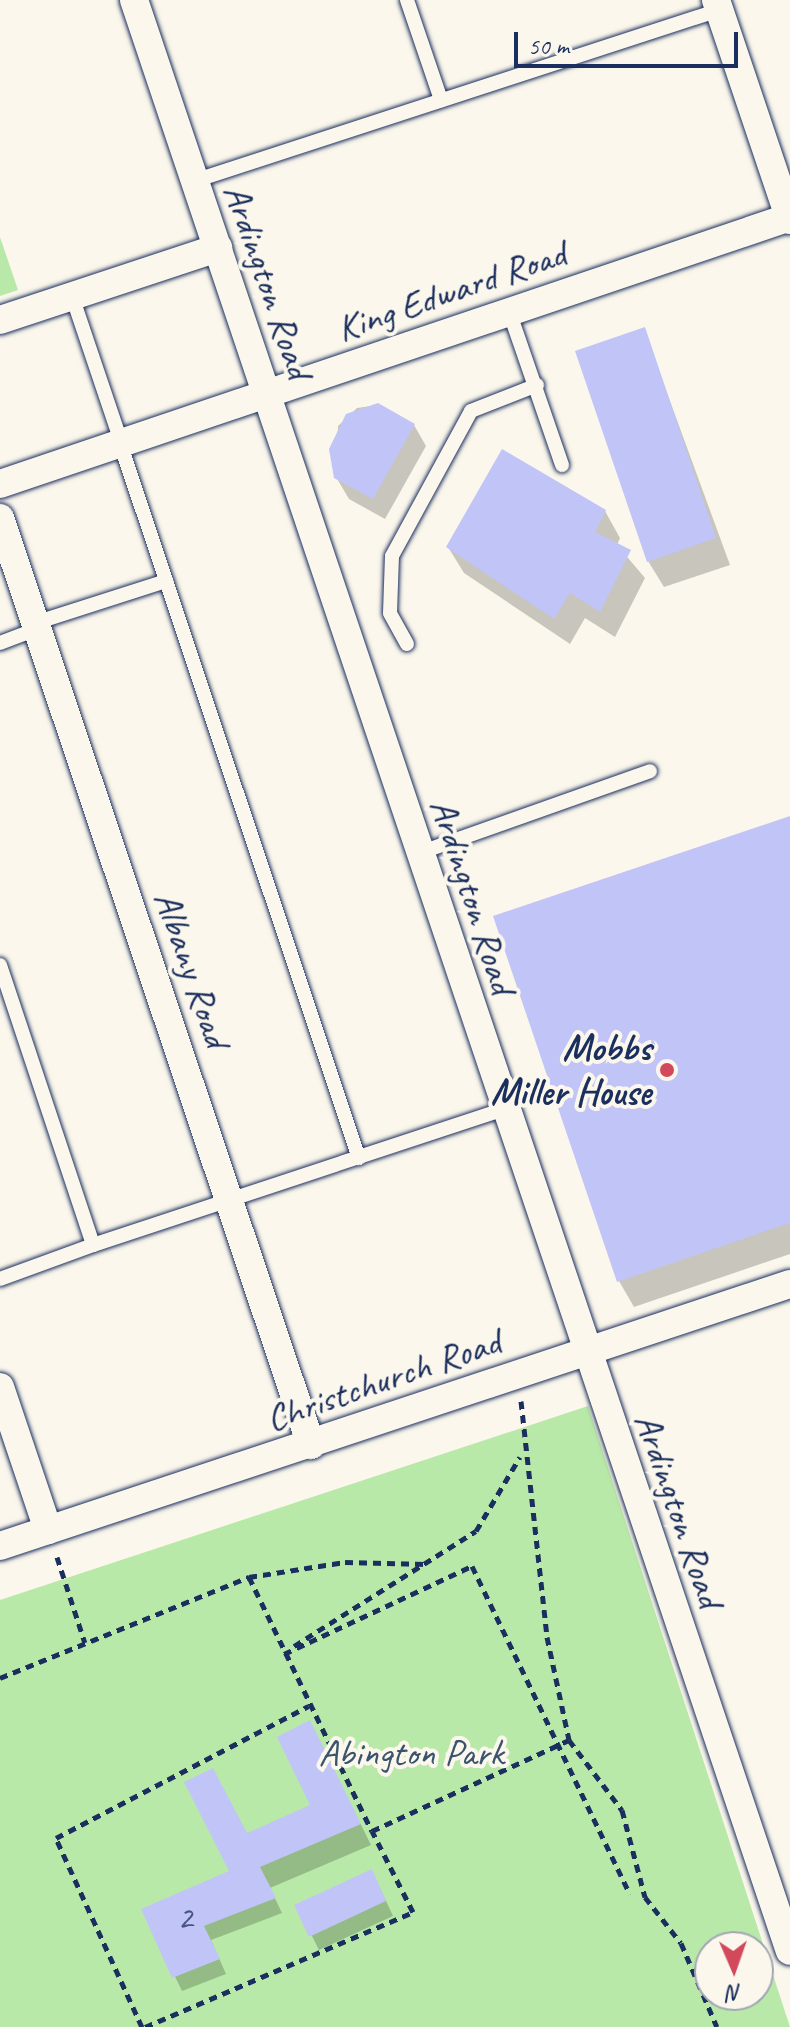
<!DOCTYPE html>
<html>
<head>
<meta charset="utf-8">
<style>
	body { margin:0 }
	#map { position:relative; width:790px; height:2027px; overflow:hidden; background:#fbf7ec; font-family:Caveat,sans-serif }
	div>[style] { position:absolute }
	.green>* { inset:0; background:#b9e9a8 }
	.shadow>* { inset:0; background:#0003 }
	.building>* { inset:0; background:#c1c4f6 }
	.path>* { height:5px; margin-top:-2.5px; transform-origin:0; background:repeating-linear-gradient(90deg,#1b2f5e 0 8px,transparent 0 14px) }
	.roads { filter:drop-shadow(0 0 2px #1b2f5e) drop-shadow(0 0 2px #1b2f5e) }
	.service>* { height:14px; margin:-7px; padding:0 7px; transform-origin:7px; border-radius:7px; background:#fbf7ec }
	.minor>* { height:28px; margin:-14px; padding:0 14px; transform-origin:14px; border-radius:14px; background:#fbf7ec }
	.dots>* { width:22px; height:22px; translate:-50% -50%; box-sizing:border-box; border:4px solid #fbf7ec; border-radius:50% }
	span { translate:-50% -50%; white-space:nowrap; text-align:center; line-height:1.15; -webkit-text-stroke:8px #fbf7ec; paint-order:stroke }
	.number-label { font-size:34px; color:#445484 }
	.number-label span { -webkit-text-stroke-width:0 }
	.street-label { font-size:38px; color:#1b2f5e }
	.poi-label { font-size:38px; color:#1b2f5e; font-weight:700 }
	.right { translate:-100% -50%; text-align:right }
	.park-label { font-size:38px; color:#3b546d }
	.north { position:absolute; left:694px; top:1931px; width:80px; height:80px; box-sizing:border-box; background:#fbf7ec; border:2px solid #a1a7b3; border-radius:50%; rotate:178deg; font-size:22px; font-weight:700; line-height:32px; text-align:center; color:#1b2f5e }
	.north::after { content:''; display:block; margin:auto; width:28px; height:36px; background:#d1495b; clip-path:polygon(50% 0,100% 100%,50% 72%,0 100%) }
	.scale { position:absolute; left:514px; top:32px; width:224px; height:36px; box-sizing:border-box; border:4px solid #1b2f5e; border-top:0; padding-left:10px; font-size:24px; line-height:28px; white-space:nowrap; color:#1b2f5e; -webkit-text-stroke:6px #fbf7ec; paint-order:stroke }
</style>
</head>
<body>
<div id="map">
	<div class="green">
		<i style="clip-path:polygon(0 237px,18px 290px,0 296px)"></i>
		<i style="clip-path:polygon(evenodd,588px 1406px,790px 2027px,0 2027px,0 1600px,588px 1406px,710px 1947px,758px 1947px,758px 1995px,710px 1995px,710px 1947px)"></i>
	</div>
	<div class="shadow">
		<i style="clip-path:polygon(644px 330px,730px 565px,664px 587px,648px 561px)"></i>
		<i style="clip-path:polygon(378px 405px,414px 425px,426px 446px,385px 519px,349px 499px,336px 477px,338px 426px,357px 408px)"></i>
		<i style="clip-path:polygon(605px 511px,620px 538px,617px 545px,645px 578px,615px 637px,585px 618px,570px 644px,464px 573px,448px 547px)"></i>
		<i style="clip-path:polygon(790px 818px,790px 1254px,634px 1307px,619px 1281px)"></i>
		<i style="clip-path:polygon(321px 1744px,371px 1845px,270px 1888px,282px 1913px,211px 1940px,226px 1974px,182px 1991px,143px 1910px,229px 1874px,247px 1835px,313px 1806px)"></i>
		<i style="clip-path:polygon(379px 1886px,393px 1916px,319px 1950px,297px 1906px)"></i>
	</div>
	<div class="building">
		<i style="clip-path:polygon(645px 327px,716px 538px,647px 562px,575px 351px)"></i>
		<i style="clip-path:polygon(378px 403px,415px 424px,373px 499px,334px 478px,329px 449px,346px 414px)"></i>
		<i style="clip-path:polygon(502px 449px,606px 510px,595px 532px,631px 550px,600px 612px,570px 593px,554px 619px,446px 547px)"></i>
		<i style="clip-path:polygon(790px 816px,790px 1223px,617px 1282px,493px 916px)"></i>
		<i style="clip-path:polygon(310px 1720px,361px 1824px,260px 1867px,276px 1898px,204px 1926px,220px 1959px,172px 1978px,141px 1909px,229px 1871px,184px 1782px,213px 1768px,247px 1833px,310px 1805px,277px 1737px)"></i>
		<i style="clip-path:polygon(372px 1869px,386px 1901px,309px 1937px,294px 1905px)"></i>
	</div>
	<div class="path">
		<i style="left:521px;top:1401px;width:237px;rotate:83.7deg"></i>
		<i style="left:547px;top:1637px;width:105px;rotate:77.9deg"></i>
		<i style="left:569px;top:1740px;width:88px;rotate:52.9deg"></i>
		<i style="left:622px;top:1810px;width:90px;rotate:75.2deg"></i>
		<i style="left:645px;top:1897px;width:58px;rotate:52deg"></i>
		<i style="left:681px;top:1943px;width:91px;rotate:66.8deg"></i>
		<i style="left:57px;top:1557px;width:90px;rotate:72deg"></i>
		<i style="left:249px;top:1577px;width:97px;rotate:-8.9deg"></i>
		<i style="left:345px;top:1562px;width:82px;rotate:1.4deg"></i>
		<i style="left:294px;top:1646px;width:215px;rotate:-32.3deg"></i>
		<i style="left:476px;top:1531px;width:86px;rotate:-59.3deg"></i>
		<i style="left:284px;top:1654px;width:208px;rotate:-25.1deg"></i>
		<i style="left:472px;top:1566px;width:364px;rotate:64.3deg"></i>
		<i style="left:0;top:1678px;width:269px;rotate:-22.1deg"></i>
		<i style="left:249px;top:1577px;width:282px;rotate:64.2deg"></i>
		<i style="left:142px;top:2027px;width:208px;rotate:-114.5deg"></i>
		<i style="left:56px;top:1838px;width:285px;rotate:-27.6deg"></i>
		<i style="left:145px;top:2027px;width:292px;rotate:-23.2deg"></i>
		<i style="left:413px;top:1912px;width:91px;rotate:-116.8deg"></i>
		<i style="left:372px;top:1831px;width:217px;rotate:-24.8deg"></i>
	</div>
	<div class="roads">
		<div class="service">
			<i style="left:407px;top:0;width:106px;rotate:71.2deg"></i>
			<i style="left:194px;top:181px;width:552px;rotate:-18.04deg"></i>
			<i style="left:72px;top:296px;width:154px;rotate:71.4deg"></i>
			<i style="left:509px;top:311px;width:163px;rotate:71deg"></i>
			<i style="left:120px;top:443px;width:754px;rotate:71.52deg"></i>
			<i style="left:35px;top:623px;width:138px;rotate:-17.8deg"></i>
			<i style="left:0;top:643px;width:40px;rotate:-21deg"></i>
			<i style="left:407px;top:644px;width:35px;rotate:-119deg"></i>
			<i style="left:390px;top:613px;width:57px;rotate:-88deg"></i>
			<i style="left:392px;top:556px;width:165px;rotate:-61.4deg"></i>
			<i style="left:471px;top:411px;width:71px;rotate:-21.5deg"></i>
			<i style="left:419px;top:853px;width:245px;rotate:-19.5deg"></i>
			<i style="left:0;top:965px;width:295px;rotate:71.6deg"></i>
			<i style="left:93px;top:1245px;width:433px;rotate:-18.3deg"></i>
			<i style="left:0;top:1279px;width:99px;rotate:-20.1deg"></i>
		</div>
		<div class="minor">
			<i style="left:134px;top:0;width:2058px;rotate:71.42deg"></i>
			<i style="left:716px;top:0;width:232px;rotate:71.4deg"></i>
			<i style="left:0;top:320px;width:230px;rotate:-18.3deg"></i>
			<i style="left:0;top:484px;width:834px;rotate:-18.67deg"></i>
			<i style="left:0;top:518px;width:978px;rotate:71.45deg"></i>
			<i style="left:0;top:1387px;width:151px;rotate:71.4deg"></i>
			<i style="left:0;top:1546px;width:832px;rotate:-18.35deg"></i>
		</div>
	</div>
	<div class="dots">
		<i style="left:667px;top:1070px;background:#d1495b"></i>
	</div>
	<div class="number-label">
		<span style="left:185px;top:1917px">2</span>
	</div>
	<div class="street-label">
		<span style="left:268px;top:281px;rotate:71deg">Ardington Road</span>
		<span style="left:451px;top:291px;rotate:-19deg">King Edward Road</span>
		<span style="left:473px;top:896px;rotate:72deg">Ardington Road</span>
		<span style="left:192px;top:969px;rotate:71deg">Albany Road</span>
		<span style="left:383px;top:1380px;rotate:-19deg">Christchurch Road</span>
		<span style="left:679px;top:1510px;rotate:71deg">Ardington Road</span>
	</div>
	<div class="poi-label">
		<span class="right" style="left:651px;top:1070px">Mobbs<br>Miller House</span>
	</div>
	<div class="park-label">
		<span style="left:411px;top:1753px">Abington Park</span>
	</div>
	<div class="north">N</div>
	<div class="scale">50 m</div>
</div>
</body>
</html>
